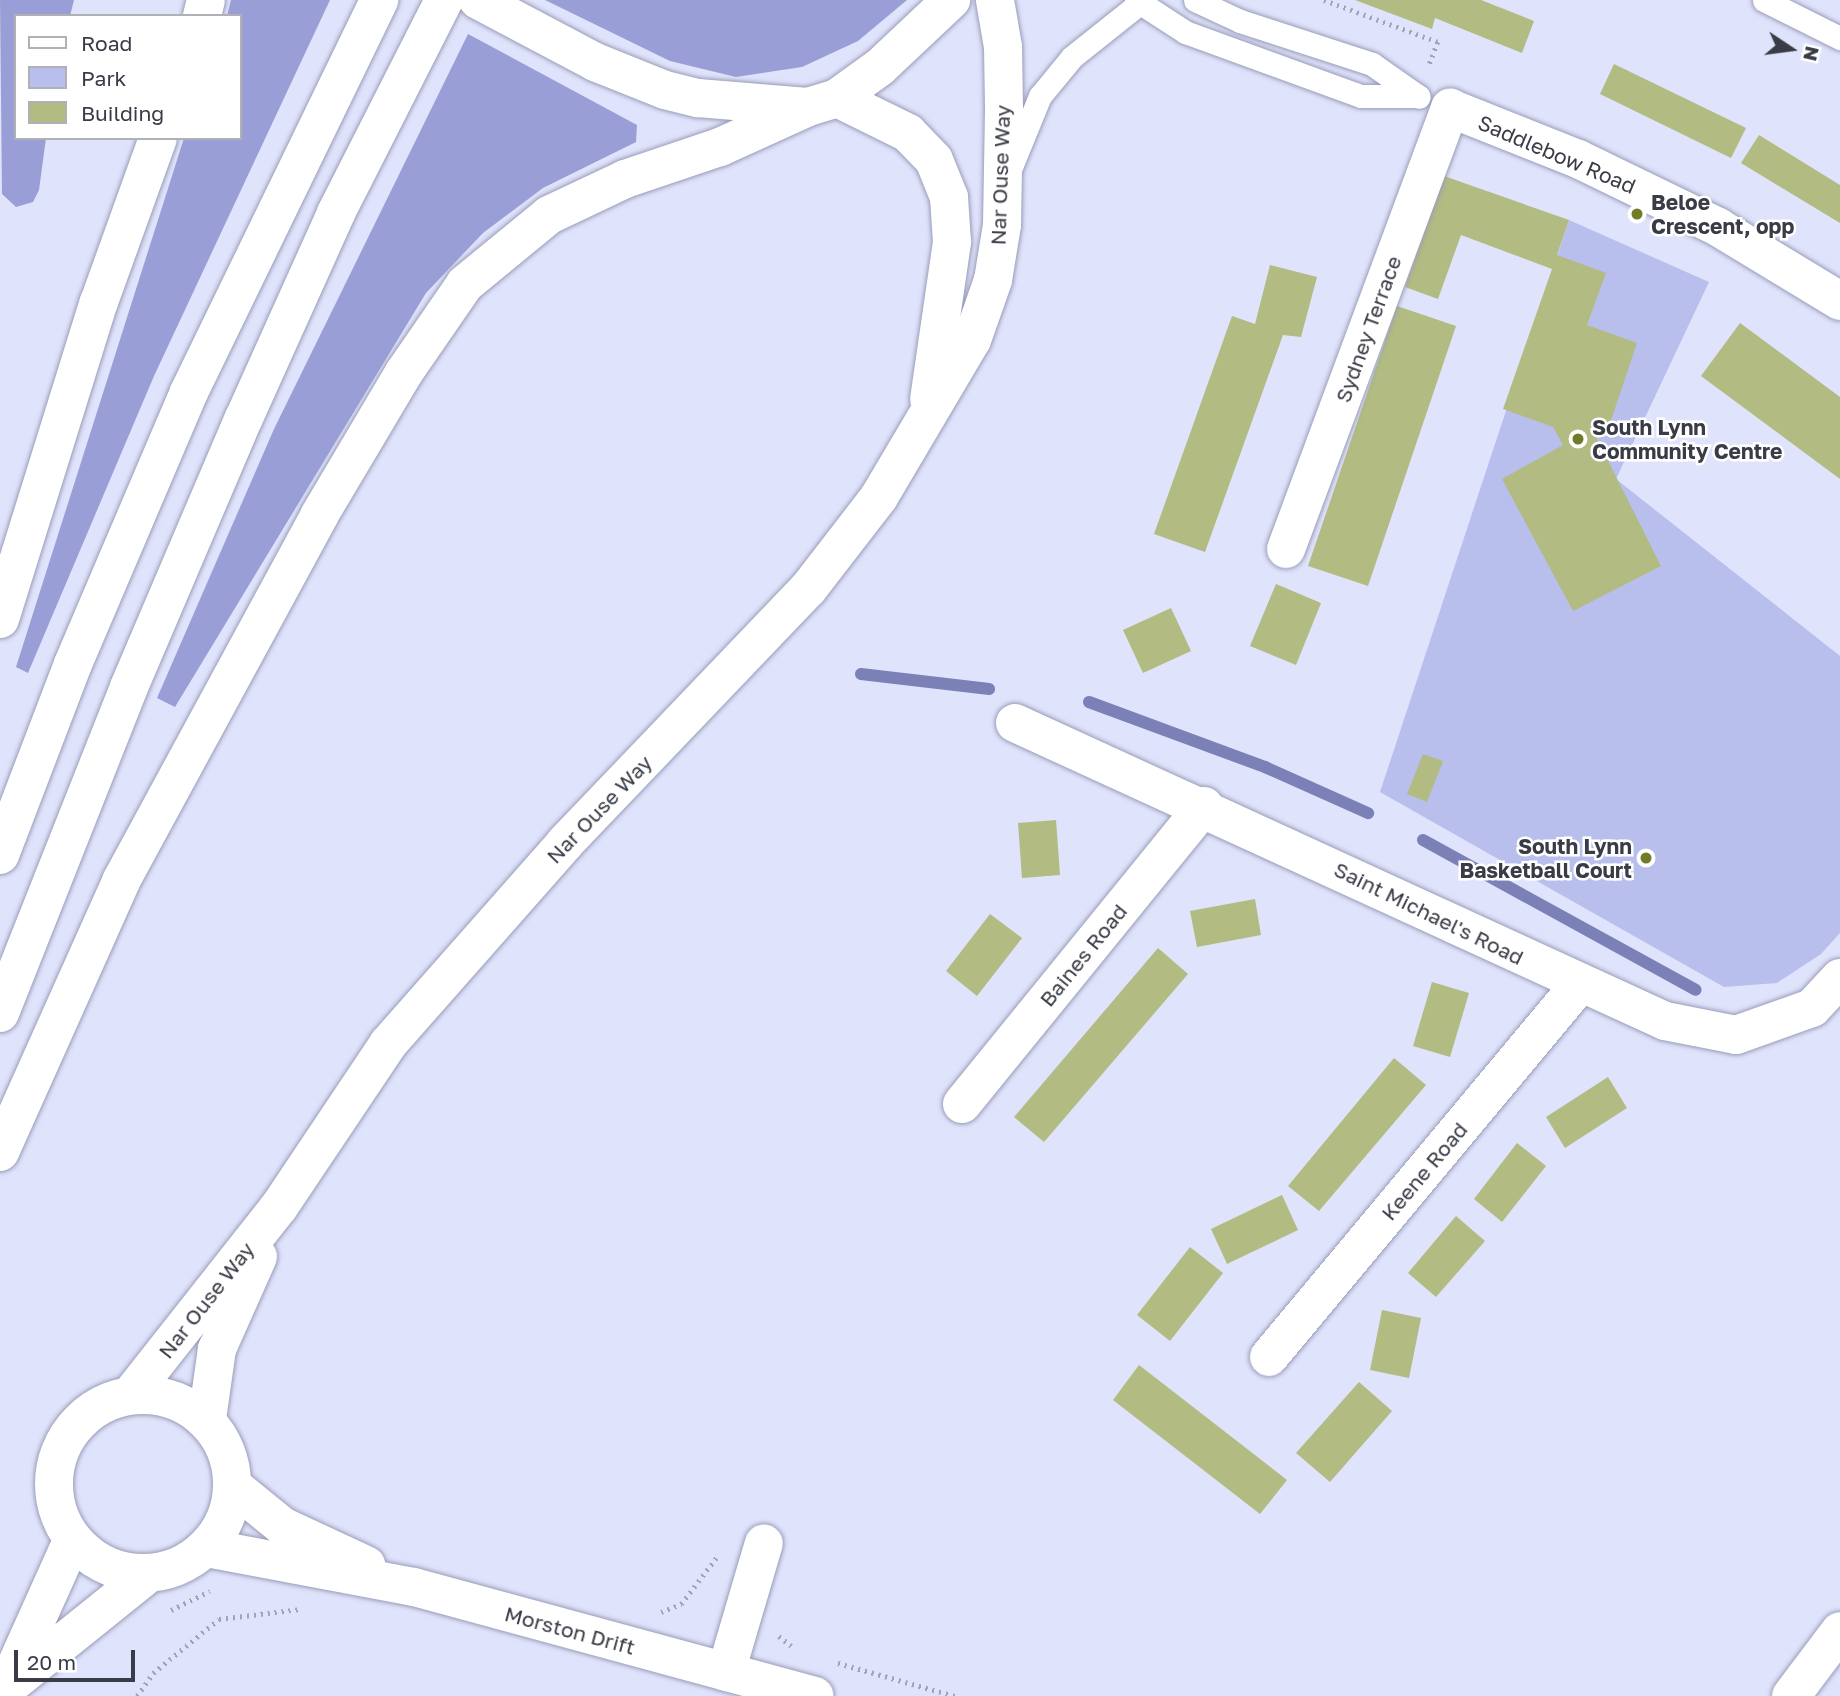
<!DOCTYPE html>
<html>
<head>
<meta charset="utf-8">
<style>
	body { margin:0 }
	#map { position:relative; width:1840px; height:1696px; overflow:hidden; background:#dfe3fb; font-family:"Golos Text",sans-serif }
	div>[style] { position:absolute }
	.green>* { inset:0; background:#b8bfed }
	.forest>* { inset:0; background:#999fd6 }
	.stream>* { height:12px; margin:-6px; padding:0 6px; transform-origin:6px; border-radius:6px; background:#7b81b6 }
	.building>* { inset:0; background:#b2bb81 }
	.path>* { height:4.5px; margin-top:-2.25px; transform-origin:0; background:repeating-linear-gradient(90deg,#a0a4b7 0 2px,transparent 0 7px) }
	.roads { filter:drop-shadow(0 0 2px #999db9) drop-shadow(0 0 2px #999db9) }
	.service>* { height:23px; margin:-11.5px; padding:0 11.5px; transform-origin:11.5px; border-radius:11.5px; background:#fff }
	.minor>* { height:38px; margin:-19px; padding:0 19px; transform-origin:19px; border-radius:19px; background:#fff }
	.tertiary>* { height:38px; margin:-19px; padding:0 19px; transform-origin:19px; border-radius:19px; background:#fff }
	.primary>* { height:38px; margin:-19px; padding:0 19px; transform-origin:19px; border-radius:19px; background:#fff }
	.primary>.ring { margin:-19px; padding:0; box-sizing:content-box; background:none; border:38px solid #fff; border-radius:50% }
	.trunk>* { height:38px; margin:-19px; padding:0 19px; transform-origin:19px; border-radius:19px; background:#fff }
	.dots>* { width:19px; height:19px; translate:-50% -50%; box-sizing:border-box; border:4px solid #fff; border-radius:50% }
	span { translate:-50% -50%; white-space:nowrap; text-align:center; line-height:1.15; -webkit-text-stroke:5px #fff; paint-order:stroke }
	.street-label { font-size:21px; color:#393b46 }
	.poi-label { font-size:21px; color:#393b46; font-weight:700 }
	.left { translate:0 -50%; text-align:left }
	.right { translate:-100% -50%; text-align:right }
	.legend { position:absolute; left:14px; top:14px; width:228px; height:126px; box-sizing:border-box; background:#fff; border:2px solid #b0b1b5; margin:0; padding:9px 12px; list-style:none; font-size:21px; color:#393b46 }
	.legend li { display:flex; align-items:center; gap:14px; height:35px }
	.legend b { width:35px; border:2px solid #b0b1b5 }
	.north { position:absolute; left:1756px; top:14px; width:70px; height:70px; -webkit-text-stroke:5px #fff; paint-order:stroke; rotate:103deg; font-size:19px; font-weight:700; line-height:28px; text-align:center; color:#393b46 }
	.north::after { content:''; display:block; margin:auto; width:24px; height:32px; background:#393b46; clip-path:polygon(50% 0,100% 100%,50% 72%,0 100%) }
	.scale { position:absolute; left:14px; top:1650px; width:121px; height:32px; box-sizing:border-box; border:4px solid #393b46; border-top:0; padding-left:9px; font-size:21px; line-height:24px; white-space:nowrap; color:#393b46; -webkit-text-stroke:5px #fff; paint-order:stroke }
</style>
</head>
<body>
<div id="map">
	<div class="green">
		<i style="clip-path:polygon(1569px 220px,1709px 282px,1616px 479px,1840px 656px,1840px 933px,1821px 954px,1777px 983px,1724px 987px,1380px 792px)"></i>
	</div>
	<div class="forest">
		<i style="clip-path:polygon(0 0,74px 0,70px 16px,16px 16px,16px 138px,46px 138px,39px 190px,33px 202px,16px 207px,2px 194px)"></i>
		<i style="clip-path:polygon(231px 0,330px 0,154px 376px,28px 673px,16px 667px,184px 138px,240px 138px,240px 16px,227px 16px)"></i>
		<i style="clip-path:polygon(545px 0,907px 0,858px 41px,802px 67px,736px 77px,670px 61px)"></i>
		<i style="clip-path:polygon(468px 34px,637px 125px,636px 142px,543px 188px,483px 233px,426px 293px,175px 707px,157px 698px,274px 429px)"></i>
	</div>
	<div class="stream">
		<i style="left:861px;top:674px;width:129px;rotate:6.7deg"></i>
		<i style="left:1089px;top:702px;width:188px;rotate:20.3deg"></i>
		<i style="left:1265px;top:767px;width:113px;rotate:24.1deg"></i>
		<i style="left:1423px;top:840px;width:311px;rotate:28.8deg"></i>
	</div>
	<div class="building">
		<i style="clip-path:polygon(1355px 0,1481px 0,1534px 21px,1522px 53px,1435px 18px,1432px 29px)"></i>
		<i style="clip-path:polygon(1614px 64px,1746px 128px,1731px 158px,1600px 94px)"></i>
		<i style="clip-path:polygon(1759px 135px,1840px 185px,1840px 223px,1741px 163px)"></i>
		<i style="clip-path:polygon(1444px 176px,1569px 220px,1557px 255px,1606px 273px,1587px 325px,1637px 343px,1607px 432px,1591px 427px,1661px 566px,1573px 611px,1502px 479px,1563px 445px,1553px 427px,1503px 409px,1552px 269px,1461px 235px,1438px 299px,1405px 287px)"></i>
		<i style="clip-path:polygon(1270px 265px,1317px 277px,1301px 337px,1283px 335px,1205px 552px,1154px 534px,1232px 316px,1255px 324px)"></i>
		<i style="clip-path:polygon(1397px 306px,1456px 326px,1368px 586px,1308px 566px)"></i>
		<i style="clip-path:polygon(1740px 323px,1840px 397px,1840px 479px,1701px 376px)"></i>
		<i style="clip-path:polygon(1276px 584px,1321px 603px,1296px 665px,1250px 646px)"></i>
		<i style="clip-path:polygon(1171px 608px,1191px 651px,1143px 673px,1123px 630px)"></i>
		<i style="clip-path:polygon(1423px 754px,1443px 761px,1427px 802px,1407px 794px)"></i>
		<i style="clip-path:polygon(1056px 820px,1060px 875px,1022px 878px,1018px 823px)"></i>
		<i style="clip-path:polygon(1255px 899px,1261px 935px,1197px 947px,1190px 911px)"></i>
		<i style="clip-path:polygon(990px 914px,1022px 938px,977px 996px,946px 971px)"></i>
		<i style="clip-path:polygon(1158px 948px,1188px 974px,1044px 1142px,1014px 1117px)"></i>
		<i style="clip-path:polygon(1432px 982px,1469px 993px,1450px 1057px,1413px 1046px)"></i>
		<i style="clip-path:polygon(1394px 1058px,1426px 1085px,1319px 1211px,1288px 1186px)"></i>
		<i style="clip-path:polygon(1608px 1077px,1627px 1108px,1565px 1148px,1546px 1117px)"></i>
		<i style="clip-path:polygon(1517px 1143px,1546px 1166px,1502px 1222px,1474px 1199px)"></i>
		<i style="clip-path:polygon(1282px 1195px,1298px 1230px,1227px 1264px,1211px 1229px)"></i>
		<i style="clip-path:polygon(1456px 1216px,1485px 1241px,1436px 1297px,1408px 1273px)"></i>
		<i style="clip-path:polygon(1190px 1247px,1223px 1273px,1170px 1341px,1137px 1315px)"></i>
		<i style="clip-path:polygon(1382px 1310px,1421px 1318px,1409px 1378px,1370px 1370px)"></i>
		<i style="clip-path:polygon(1139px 1365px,1287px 1480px,1260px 1514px,1113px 1400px)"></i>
		<i style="clip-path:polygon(1359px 1382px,1392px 1411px,1330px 1482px,1296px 1453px)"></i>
	</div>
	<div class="path">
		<i style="left:1324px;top:0;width:121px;rotate:20.2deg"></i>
		<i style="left:1438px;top:42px;width:25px;rotate:111deg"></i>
		<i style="left:171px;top:1610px;width:43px;rotate:-26deg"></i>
		<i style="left:661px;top:1612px;width:22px;rotate:-22deg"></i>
		<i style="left:681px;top:1604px;width:58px;rotate:-52.7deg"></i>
		<i style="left:779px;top:1636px;width:19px;rotate:39deg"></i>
		<i style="left:838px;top:1663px;width:122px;rotate:15.8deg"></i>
		<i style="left:137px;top:1696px;width:28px;rotate:-55deg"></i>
		<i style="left:153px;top:1673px;width:85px;rotate:-39.3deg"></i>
		<i style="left:219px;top:1619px;width:83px;rotate:-7deg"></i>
	</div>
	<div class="roads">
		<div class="service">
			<i style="left:1136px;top:0;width:59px;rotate:33.1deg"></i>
			<i style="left:1185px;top:32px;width:187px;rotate:20deg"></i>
			<i style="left:1361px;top:96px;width:57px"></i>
			<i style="left:1195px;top:0;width:50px;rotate:25deg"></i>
			<i style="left:1240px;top:21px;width:139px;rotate:18deg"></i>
			<i style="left:1372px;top:64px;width:57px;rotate:35.1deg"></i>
			<i style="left:1764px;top:0;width:85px;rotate:26.6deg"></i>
			<i style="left:1011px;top:167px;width:77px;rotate:-67.8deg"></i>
			<i style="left:1040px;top:96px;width:50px;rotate:-50.6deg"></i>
			<i style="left:1072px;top:57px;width:87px;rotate:-38.5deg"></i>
		</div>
		<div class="minor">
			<i style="left:1286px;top:549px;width:471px;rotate:-69.6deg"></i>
			<i style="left:1450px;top:108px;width:138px;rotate:21.7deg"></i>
			<i style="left:1578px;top:159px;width:156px;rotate:25.9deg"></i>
			<i style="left:1718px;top:227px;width:143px;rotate:31.2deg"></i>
			<i style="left:1015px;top:723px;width:715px;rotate:24.63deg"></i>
			<i style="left:1665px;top:1021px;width:72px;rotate:11.2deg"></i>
			<i style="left:1736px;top:1035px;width:81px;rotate:-19.6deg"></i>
			<i style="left:1812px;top:1008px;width:41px;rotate:-47deg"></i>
			<i style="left:962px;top:1104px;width:384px;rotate:-50.9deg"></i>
			<i style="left:1269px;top:1357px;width:484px;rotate:-50.2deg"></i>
			<i style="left:726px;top:1672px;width:134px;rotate:-73.6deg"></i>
		</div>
		<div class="tertiary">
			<i style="left:233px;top:1486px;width:63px;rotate:39.2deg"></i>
			<i style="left:282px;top:1526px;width:93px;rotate:24.9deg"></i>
			<i style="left:207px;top:1548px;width:211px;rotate:10.7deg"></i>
			<i style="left:414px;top:1587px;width:415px;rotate:15.2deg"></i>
			<i style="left:1791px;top:1696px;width:81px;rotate:-53deg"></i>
		</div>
		<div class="primary">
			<i style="left:478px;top:0;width:132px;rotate:27.9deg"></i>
			<i style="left:595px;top:62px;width:75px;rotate:21.8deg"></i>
			<i style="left:665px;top:90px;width:34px;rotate:14deg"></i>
			<i style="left:698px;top:98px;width:110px;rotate:4.7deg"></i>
			<i style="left:808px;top:107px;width:30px;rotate:-17deg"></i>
			<i style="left:837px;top:98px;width:53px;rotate:-35.8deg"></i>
			<i style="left:880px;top:67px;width:98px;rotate:-43.3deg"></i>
			<i style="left:837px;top:98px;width:79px;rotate:26.2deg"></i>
			<i style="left:908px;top:133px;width:37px;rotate:46deg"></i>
			<i style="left:934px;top:160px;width:40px;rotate:68deg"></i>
			<i style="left:949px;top:197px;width:45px;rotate:86.2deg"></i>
			<i style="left:952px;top:242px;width:159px;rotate:98.3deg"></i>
			<i style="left:132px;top:1393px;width:237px;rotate:-51.7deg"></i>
			<i style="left:279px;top:1207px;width:196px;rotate:-56.2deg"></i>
			<i style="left:388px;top:1044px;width:268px;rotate:-48.6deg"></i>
			<i style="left:565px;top:843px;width:352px;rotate:-46.3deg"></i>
			<i style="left:808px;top:589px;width:116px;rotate:-52.3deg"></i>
			<i style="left:879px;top:497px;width:182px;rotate:-59.4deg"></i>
			<i style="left:972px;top:340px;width:64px;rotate:-70.7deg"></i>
			<i style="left:993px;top:280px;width:56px;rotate:-80.7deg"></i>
			<i style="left:1002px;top:225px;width:116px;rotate:-89deg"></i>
			<i style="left:1004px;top:109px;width:62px;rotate:-90.9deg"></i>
			<i style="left:1003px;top:47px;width:48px;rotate:-99.7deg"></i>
			<i class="ring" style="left:54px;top:1395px;width:140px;height:140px"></i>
			<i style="left:207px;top:1419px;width:71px;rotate:-81.9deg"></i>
			<i style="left:217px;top:1349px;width:101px;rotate:-66deg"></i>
			<i style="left:9px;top:1681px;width:154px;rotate:-65.8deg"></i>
			<i style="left:5px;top:1689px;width:182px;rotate:-38.8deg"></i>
		</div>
		<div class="trunk">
			<i style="left:202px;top:16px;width:16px;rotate:-76deg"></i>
			<i style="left:0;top:619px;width:332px;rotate:-72.7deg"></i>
			<i style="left:99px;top:302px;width:174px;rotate:-70.2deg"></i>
			<i style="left:0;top:855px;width:204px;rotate:-69.1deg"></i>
			<i style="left:73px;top:664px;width:296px;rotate:-66.9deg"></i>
			<i style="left:189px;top:392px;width:436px;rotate:-64.1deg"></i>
			<i style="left:0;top:1013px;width:351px;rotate:-68.4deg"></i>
			<i style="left:129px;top:687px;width:293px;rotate:-66.9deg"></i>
			<i style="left:244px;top:418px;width:225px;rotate:-65.8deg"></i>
			<i style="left:336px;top:213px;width:239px;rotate:-63.1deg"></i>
			<i style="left:0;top:1152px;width:297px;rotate:-65.9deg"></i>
			<i style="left:121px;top:881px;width:417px;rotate:-61.5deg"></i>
			<i style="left:320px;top:514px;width:163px;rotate:-59.3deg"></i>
			<i style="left:403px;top:374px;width:109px;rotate:-55.4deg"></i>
			<i style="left:465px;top:284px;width:109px;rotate:-39.4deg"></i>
			<i style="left:549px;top:215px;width:84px;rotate:-25.3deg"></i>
			<i style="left:625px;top:179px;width:100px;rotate:-18.6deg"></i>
			<i style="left:720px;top:147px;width:97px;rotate:-24.4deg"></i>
		</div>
	</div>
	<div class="dots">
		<i style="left:1637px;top:214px;background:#727b27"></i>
		<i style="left:1578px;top:439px;background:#727b27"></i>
		<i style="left:1646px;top:858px;background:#727b27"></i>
	</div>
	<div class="street-label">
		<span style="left:1557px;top:154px;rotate:23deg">Saddlebow Road</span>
		<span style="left:1000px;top:175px;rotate:-88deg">Nar Ouse Way</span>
		<span style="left:1368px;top:329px;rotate:-70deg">Sydney Terrace</span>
		<span style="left:599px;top:809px;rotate:-46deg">Nar Ouse Way</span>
		<span style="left:1429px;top:913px;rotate:26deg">Saint Michael's Road</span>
		<span style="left:1083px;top:955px;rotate:-51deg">Baines Road</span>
		<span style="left:1424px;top:1171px;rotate:-50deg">Keene Road</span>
		<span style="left:206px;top:1300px;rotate:-52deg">Nar Ouse Way</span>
		<span style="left:570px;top:1630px;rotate:15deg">Morston Drift</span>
	</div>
	<div class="poi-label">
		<span class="left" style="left:1651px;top:214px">Beloe<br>Crescent, opp</span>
		<span class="left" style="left:1592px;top:439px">South Lynn<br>Community Centre</span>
		<span class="right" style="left:1632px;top:858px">South Lynn<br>Basketball Court</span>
	</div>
	<ul class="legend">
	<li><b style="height:9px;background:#fff"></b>Road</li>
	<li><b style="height:19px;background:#b8bfed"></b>Park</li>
	<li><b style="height:19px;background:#b2bb81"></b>Building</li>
	</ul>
	<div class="north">N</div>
	<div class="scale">20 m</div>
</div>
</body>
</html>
